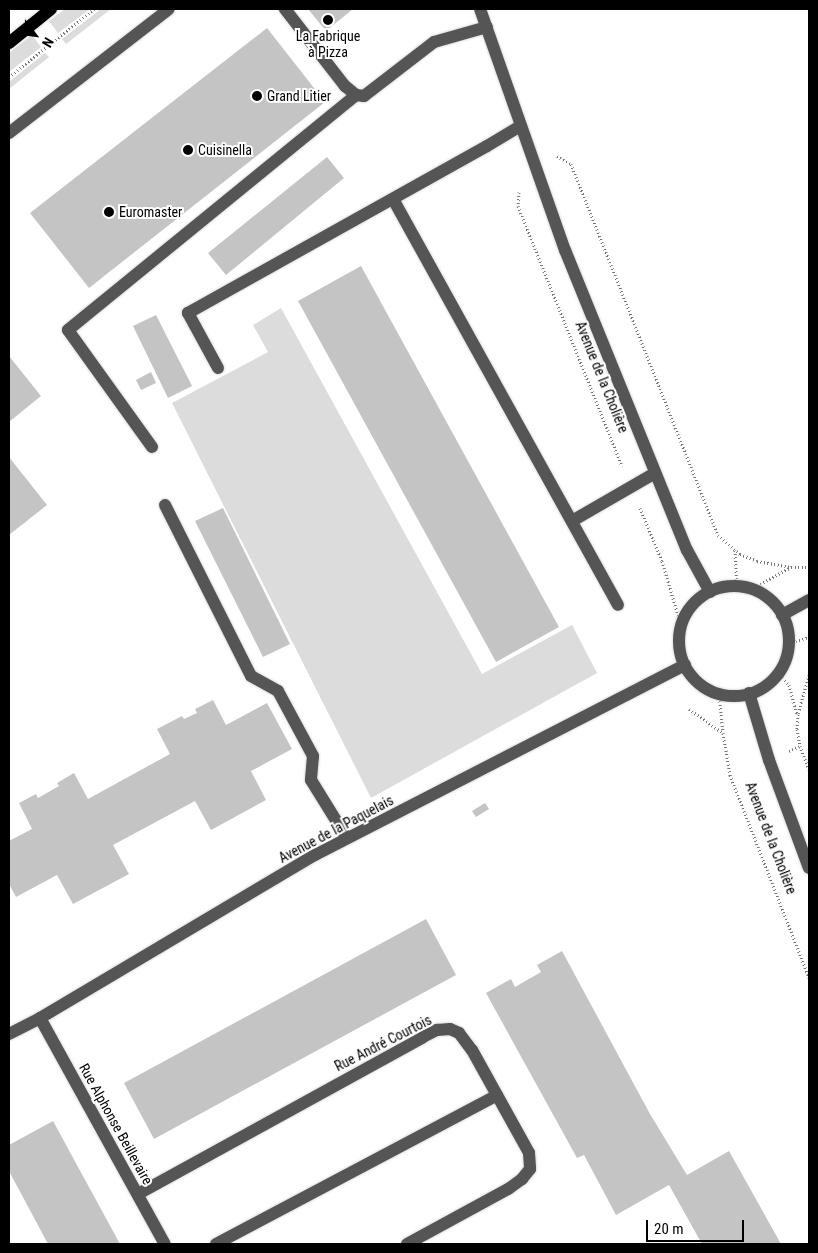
<!DOCTYPE html>
<html>
<head>
<meta charset="utf-8">
<style>
	body { margin:0 }
	#map { position:relative; width:818px; height:1253px; overflow:hidden; background:#fff; font-family:"Roboto Condensed",sans-serif }
	div>[style] { position:absolute }
	.green>* { inset:0; background:#dcdcdc }
	.building>* { inset:0; background:#c4c4c4 }
	.path>* { height:3px; margin-top:-1.5px; transform-origin:0; background:repeating-linear-gradient(90deg,#777 0 1px,transparent 0 3.5px) }
	.roads { filter:drop-shadow(0 0 1px #dbdbdb) drop-shadow(0 0 1px #dbdbdb) }
	.minor>* { height:12px; margin:-6px; padding:0 6px; transform-origin:6px; border-radius:6px; background:#555 }
	.minor>.ring { margin:-6px; padding:0; box-sizing:content-box; background:none; border:12px solid #555; border-radius:50% }
	.major>* { height:12px; margin:-6px; padding:0 6px; transform-origin:6px; border-radius:6px; background:#000 }
	.dots>* { width:14px; height:14px; translate:-50% -50%; box-sizing:border-box; border:2px solid #fff; border-radius:50% }
	span { translate:-50% -50%; white-space:nowrap; text-align:center; line-height:1.15; -webkit-text-stroke:4px #fff; paint-order:stroke }
	.poi-label { font-size:14px; color:#000 }
	.left { translate:0 -50%; text-align:left }
	.street-label { font-size:14px; color:#000 }
	.frame { position:absolute; inset:0; border:10px solid #000; pointer-events:none }
	.north { position:absolute; left:10px; top:10px; width:50px; height:50px; -webkit-text-stroke:4px #fff; paint-order:stroke; rotate:120deg; font-size:14px; font-weight:700; line-height:20px; text-align:center; color:#000 }
	.north::after { content:''; display:block; margin:auto; width:18px; height:22px; background:#000; clip-path:polygon(50% 0,100% 100%,50% 72%,0 100%) }
	.scale { position:absolute; left:646px; top:1220px; width:98px; height:22px; box-sizing:border-box; border:2px solid #000; border-top:0; padding-left:6px; font-size:15px; line-height:18px; white-space:nowrap; color:#000; -webkit-text-stroke:4px #fff; paint-order:stroke }
</style>
</head>
<body>
<div id="map">
	<div class="green">
		<i style="clip-path:polygon(65px 9px,90px 9px,58px 33px,49px 21px)"></i>
		<i style="clip-path:polygon(101px 9px,111px 9px,66px 44px,62px 39px)"></i>
		<i style="clip-path:polygon(32px 35px,41px 47px,9px 72px,9px 53px)"></i>
		<i style="clip-path:polygon(45px 53px,49px 57px,9px 89px,9px 82px)"></i>
		<i style="clip-path:polygon(281px 308px,482px 674px,572px 625px,597px 673px,371px 798px,172px 403px,268px 352px,253px 325px)"></i>
	</div>
	<div class="building">
		<i style="clip-path:polygon(308px 9px,353px 9px,326px 31px)"></i>
		<i style="clip-path:polygon(267px 28px,325px 102px,89px 288px,30px 213px)"></i>
		<i style="clip-path:polygon(327px 157px,344px 178px,226px 275px,208px 253px)"></i>
		<i style="clip-path:polygon(361px 266px,559px 627px,496px 662px,298px 301px)"></i>
		<i style="clip-path:polygon(156px 315px,192px 386px,168px 398px,133px 326px)"></i>
		<i style="clip-path:polygon(9px 356px,41px 396px,9px 422px)"></i>
		<i style="clip-path:polygon(151px 372px,156px 383px,141px 390px,136px 380px)"></i>
		<i style="clip-path:polygon(9px 457px,47px 505px,9px 535px)"></i>
		<i style="clip-path:polygon(223px 508px,290px 644px,263px 657px,195px 521px)"></i>
		<i style="clip-path:polygon(213px 700px,226px 725px,267px 703px,292px 749px,251px 771px,266px 800px,211px 830px,195px 801px,113px 845px,129px 874px,73px 904px,57px 875px,16px 897px,9px 884px,9px 841px,32px 829px,19px 803px,36px 794px,38px 798px,59px 786px,57px 783px,74px 773px,88px 799px,170px 754px,157px 729px,182px 716px,184px 719px,197px 713px,195px 709px)"></i>
		<i style="clip-path:polygon(485px 803px,489px 809px,476px 817px,472px 811px)"></i>
		<i style="clip-path:polygon(426px 919px,456px 975px,154px 1139px,124px 1083px)"></i>
		<i style="clip-path:polygon(562px 951px,650px 1114px,687px 1175px,729px 1151px,781px 1244px,702px 1244px,669px 1185px,616px 1215px,584px 1155px,577px 1158px,486px 993px,511px 979px,515px 987px,541px 972px,537px 965px)"></i>
		<i style="clip-path:polygon(53px 1121px,120px 1244px,48px 1244px,9px 1171px,9px 1145px)"></i>
	</div>
	<div class="path">
		<i style="left:9px;top:77px;width:109px;rotate:-38.7deg"></i>
		<i style="left:557px;top:156px;width:16px;rotate:30deg"></i>
		<i style="left:571px;top:164px;width:399px;rotate:68.4deg"></i>
		<i style="left:718px;top:535px;width:29px;rotate:41deg"></i>
		<i style="left:740px;top:554px;width:18px;rotate:22deg"></i>
		<i style="left:757px;top:561px;width:35px;rotate:10deg"></i>
		<i style="left:519px;top:192px;width:14px;rotate:94deg"></i>
		<i style="left:518px;top:206px;width:280px;rotate:68.2deg"></i>
		<i style="left:640px;top:508px;width:57px;rotate:67.5deg"></i>
		<i style="left:662px;top:561px;width:67px;rotate:73.5deg"></i>
		<i style="left:735px;top:550px;width:36px;rotate:87deg"></i>
		<i style="left:751px;top:589px;width:46px;rotate:-28.8deg"></i>
		<i style="left:791px;top:567px;width:18px"></i>
		<i style="left:789px;top:643px;width:21px;rotate:-17deg"></i>
		<i style="left:778px;top:672px;width:17px;rotate:50deg"></i>
		<i style="left:789px;top:685px;width:30px;rotate:75deg"></i>
		<i style="left:809px;top:675px;width:41px;rotate:105.8deg"></i>
		<i style="left:798px;top:714px;width:15px;rotate:94deg"></i>
		<i style="left:797px;top:729px;width:17px;rotate:80deg"></i>
		<i style="left:800px;top:746px;width:25px;rotate:69deg"></i>
		<i style="left:719px;top:694px;width:39px;rotate:84deg"></i>
		<i style="left:723px;top:733px;width:43px;rotate:80.5deg"></i>
		<i style="left:730px;top:775px;width:218px;rotate:68.7deg"></i>
		<i style="left:689px;top:709px;width:42px;rotate:35.2deg"></i>
		<i style="left:789px;top:751px;width:12px;rotate:-24deg"></i>
	</div>
	<div class="roads">
		<div class="minor">
			<i style="left:285px;top:9px;width:98px;rotate:52.1deg"></i>
			<i style="left:345px;top:86px;width:14px;rotate:39deg"></i>
			<i style="left:356px;top:95px;width:8px;rotate:7deg"></i>
			<i style="left:364px;top:96px;width:88px;rotate:-37.6deg"></i>
			<i style="left:434px;top:42px;width:55px;rotate:-15.8deg"></i>
			<i style="left:480px;top:9px;width:256px;rotate:70.6deg"></i>
			<i style="left:565px;top:250px;width:324px;rotate:67.9deg"></i>
			<i style="left:687px;top:550px;width:48px;rotate:61.3deg"></i>
			<i style="left:9px;top:133px;width:202px;rotate:-37.8deg"></i>
			<i style="left:393px;top:199px;width:464px;rotate:61deg"></i>
			<i style="left:218px;top:368px;width:63px;rotate:-118.6deg"></i>
			<i style="left:188px;top:313px;width:342px;rotate:-29.2deg"></i>
			<i style="left:487px;top:146px;width:39px;rotate:-31deg"></i>
			<i style="left:152px;top:447px;width:144px;rotate:-125.7deg"></i>
			<i style="left:68px;top:330px;width:372px;rotate:-39.2deg"></i>
			<i style="left:165px;top:505px;width:191px;rotate:63.3deg"></i>
			<i style="left:251px;top:676px;width:31px;rotate:29deg"></i>
			<i style="left:278px;top:691px;width:74px;rotate:61.7deg"></i>
			<i style="left:313px;top:756px;width:24px;rotate:95deg"></i>
			<i style="left:311px;top:780px;width:68px;rotate:58.2deg"></i>
			<i style="left:572px;top:521px;width:96px;rotate:-30deg"></i>
			<i class="ring" style="left:679px;top:586px;width:98px;height:98px"></i>
			<i style="left:782px;top:615px;width:31px;rotate:-29deg"></i>
			<i style="left:749px;top:693px;width:70px;rotate:73.4deg"></i>
			<i style="left:769px;top:760px;width:115px;rotate:69.7deg"></i>
			<i style="left:40px;top:1018px;width:258px;rotate:61.1deg"></i>
			<i style="left:9px;top:1034px;width:35px;rotate:-27deg"></i>
			<i style="left:40px;top:1018px;width:320px;rotate:-30.7deg"></i>
			<i style="left:315px;top:855px;width:416px;rotate:-27.2deg"></i>
			<i style="left:138px;top:1194px;width:325px;rotate:-28.8deg"></i>
			<i style="left:423px;top:1037px;width:16px;rotate:-27deg"></i>
			<i style="left:437px;top:1030px;width:13px;rotate:-4deg"></i>
			<i style="left:450px;top:1029px;width:10px;rotate:24deg"></i>
			<i style="left:459px;top:1033px;width:21px;rotate:53deg"></i>
			<i style="left:472px;top:1050px;width:118px;rotate:61deg"></i>
			<i style="left:529px;top:1153px;width:16px;rotate:86deg"></i>
			<i style="left:530px;top:1169px;width:13px;rotate:129deg"></i>
			<i style="left:522px;top:1179px;width:17px;rotate:144deg"></i>
			<i style="left:508px;top:1189px;width:115px;rotate:151.4deg"></i>
			<i style="left:216px;top:1244px;width:318px;rotate:-27.9deg"></i>
		</div>
		<div class="major">
			<i style="left:9px;top:43px;width:54px;rotate:-39deg"></i>
		</div>
	</div>
	<div class="dots">
		<i style="left:328px;top:20px;background:#000"></i>
		<i style="left:257px;top:96px;background:#000"></i>
		<i style="left:188px;top:150px;background:#000"></i>
		<i style="left:109px;top:212px;background:#000"></i>
	</div>
	<div class="poi-label">
		<span style="left:328px;top:44px">La Fabrique<br>à Pizza</span>
		<span class="left" style="left:267px;top:96px">Grand Litier</span>
		<span class="left" style="left:198px;top:150px">Cuisinella</span>
		<span class="left" style="left:119px;top:212px">Euromaster</span>
	</div>
	<div class="street-label">
		<span style="left:602px;top:377px;rotate:68deg">Avenue de la Cholière</span>
		<span style="left:336px;top:829px;rotate:-28deg">Avenue de la Paquelais</span>
		<span style="left:771px;top:838px;rotate:69deg">Avenue de la Cholière</span>
		<span style="left:383px;top:1043px;rotate:-27deg">Rue André Courtois</span>
		<span style="left:116px;top:1124px;rotate:61deg">Rue Alphonse Beillevaire</span>
	</div>
	<div class="frame"></div>
	<div class="north">N</div>
	<div class="scale">20 m</div>
</div>
</body>
</html>
